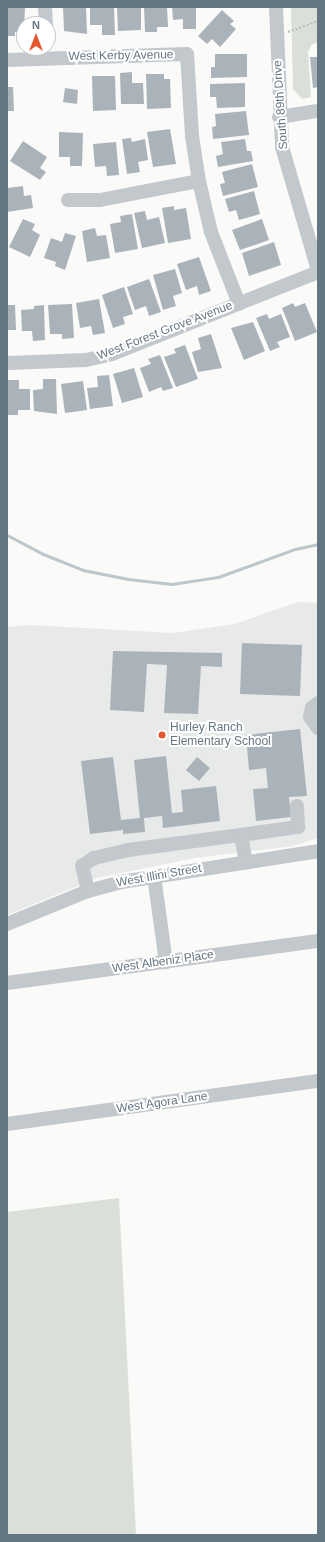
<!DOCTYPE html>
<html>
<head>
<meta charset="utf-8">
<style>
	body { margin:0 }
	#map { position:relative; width:325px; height:1542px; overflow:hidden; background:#fafaf8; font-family:Arial,sans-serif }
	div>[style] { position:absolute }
	.built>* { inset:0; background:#e8e9e9 }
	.green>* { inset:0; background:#dadfd7 }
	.stream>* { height:3px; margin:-1.5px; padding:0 1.5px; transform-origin:1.5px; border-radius:1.5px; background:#bbc7cb }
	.building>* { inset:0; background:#aab3b9 }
	.path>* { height:2px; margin-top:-1px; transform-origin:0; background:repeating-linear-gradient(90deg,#bbbfc2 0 2px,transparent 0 4px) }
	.minor>* { height:14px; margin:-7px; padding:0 7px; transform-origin:7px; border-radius:7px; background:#c3c8cc }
	.dots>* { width:11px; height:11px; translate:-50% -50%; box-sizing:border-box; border:2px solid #fff; border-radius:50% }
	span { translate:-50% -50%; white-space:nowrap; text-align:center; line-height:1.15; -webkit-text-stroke:4px #fff; paint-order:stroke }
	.street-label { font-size:12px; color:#657683 }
	.poi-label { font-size:12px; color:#657683 }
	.left { translate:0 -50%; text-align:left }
	.frame { position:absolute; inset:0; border:8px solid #657683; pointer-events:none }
	.north { position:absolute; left:16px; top:16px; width:40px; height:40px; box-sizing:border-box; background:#fff; border:1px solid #c1c8cd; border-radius:50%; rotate:0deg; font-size:11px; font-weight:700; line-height:16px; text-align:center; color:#657683 }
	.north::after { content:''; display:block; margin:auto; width:14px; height:18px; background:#e4572e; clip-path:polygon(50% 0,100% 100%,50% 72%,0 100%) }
</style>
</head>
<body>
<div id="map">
	<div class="built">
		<i style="clip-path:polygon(297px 602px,318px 603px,318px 838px,293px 846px,195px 858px,97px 878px,7px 915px,7px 627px,29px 625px,172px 633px,235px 624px)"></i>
	</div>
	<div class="green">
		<i style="clip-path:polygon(291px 7px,318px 7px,318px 43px,312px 44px,308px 52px,311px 97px,302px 99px,293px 89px)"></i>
		<i style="clip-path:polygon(119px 1198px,136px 1535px,7px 1535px,7px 1212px)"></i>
	</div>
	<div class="stream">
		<i style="left:7px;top:535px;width:41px;rotate:27.8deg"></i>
		<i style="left:43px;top:554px;width:43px;rotate:21.8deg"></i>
		<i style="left:83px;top:570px;width:46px;rotate:11.3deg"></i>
		<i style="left:128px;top:579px;width:44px;rotate:6.5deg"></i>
		<i style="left:172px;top:584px;width:47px;rotate:-8.7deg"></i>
		<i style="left:218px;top:577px;width:82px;rotate:-20deg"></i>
		<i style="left:295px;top:549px;width:24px;rotate:-12deg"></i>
	</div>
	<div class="building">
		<i style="clip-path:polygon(7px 7px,25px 7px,24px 32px,15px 32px,15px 36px,7px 36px)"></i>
		<i style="clip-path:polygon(63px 7px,86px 7px,87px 34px,64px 31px)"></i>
		<i style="clip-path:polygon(90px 7px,114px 7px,115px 35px,102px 35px,102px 25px,90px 25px)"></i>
		<i style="clip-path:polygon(117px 7px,141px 7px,141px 30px,118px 31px)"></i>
		<i style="clip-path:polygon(144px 7px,167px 7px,168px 27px,157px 27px,157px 32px,145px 32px)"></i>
		<i style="clip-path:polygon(172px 7px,196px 7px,196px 29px,183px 29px,183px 19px,173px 20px)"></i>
		<i style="clip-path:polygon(222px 10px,234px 21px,230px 24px,236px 29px,220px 47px,212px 39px,207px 44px,198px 36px)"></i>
		<i style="clip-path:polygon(215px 54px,247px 54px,247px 77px,211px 78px,211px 67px,215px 67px)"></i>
		<i style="clip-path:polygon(310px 57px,318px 57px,318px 87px,313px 88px)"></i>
		<i style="clip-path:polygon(132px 72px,132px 83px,143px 83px,144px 104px,121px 104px,120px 73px)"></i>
		<i style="clip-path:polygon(146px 74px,164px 74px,164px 79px,170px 79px,171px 108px,147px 109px)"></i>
		<i style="clip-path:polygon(92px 76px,115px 76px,116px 110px,93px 111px)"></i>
		<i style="clip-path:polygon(245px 83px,245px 107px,217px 108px,216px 97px,210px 97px,210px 84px)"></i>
		<i style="clip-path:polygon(7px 87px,13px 87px,14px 111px,7px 111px)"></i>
		<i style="clip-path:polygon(65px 88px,78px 90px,77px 104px,63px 102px)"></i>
		<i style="clip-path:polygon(246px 111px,249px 135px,213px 139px,212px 127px,216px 126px,215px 114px)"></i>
		<i style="clip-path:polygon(170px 129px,176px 164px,153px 167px,147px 132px)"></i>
		<i style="clip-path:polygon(59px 132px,83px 133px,82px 166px,70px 166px,70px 157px,59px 157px)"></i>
		<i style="clip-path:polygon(131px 138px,132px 142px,145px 139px,148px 160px,138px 162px,140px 172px,127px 174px,122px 139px)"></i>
		<i style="clip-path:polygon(245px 139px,247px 151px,251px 151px,253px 161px,218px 167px,216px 156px,223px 154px,221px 142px)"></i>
		<i style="clip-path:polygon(23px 141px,47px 157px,40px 168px,46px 172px,40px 180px,10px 161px)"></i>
		<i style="clip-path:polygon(116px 142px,119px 175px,107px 176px,106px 166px,95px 167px,93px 144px)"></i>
		<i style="clip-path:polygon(252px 164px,258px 187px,223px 196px,220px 184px,225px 183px,222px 172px)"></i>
		<i style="clip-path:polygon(23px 186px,24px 196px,31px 195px,33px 208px,7px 212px,7px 188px)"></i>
		<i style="clip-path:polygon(254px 191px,260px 214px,239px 220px,236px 210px,229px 212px,225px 199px)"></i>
		<i style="clip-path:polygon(174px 206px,174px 210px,186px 208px,191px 239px,168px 243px,162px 208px)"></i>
		<i style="clip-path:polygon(145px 211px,147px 220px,159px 217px,165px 243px,142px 248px,134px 213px)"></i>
		<i style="clip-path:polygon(132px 214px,138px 249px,115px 253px,110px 224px,121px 222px,120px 216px)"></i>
		<i style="clip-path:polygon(23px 219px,35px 224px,32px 230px,40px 235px,30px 257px,9px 247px)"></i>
		<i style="clip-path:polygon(262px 219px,269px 240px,240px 250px,232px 230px)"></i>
		<i style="clip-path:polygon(95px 228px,97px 236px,106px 235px,110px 258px,87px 262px,82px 231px)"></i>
		<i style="clip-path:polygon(65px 233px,76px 236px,65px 270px,55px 266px,56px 262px,44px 258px,51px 238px,62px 242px)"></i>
		<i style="clip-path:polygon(274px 242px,281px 265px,249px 276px,242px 253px)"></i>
		<i style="clip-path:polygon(199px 257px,211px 291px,199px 295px,197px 286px,186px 290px,177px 264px)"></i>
		<i style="clip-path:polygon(175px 269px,182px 293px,173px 296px,176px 306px,163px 310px,153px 275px)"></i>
		<i style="clip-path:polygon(149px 279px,161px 312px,149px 316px,146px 306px,135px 310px,127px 287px)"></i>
		<i style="clip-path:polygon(124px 287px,133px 314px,123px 317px,125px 324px,113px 328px,102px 295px)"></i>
		<i style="clip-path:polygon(99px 299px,105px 333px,93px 335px,91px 326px,80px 328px,76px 303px)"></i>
		<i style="clip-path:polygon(293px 303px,295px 307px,305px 303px,317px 332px,295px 341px,282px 308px)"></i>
		<i style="clip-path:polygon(72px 304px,74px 338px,62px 339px,62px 334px,50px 334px,48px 305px)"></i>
		<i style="clip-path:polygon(7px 305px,15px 305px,16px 330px,7px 330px)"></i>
		<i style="clip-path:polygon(44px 305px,45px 340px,33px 341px,32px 331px,22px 331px,21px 310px,34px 309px,34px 306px)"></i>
		<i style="clip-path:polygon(267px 314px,269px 319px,281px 314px,290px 337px,277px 342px,280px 347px,270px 351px,256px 318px)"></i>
		<i style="clip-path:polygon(253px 322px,265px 351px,244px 360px,231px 328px)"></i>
		<i style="clip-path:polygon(211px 334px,222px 368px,198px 372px,192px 352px,201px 349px,198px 338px)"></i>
		<i style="clip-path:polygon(185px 345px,198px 379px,176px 387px,164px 357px,176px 353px,174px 349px)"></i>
		<i style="clip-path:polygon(160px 355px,173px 388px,163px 391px,161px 387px,149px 392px,140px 368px,151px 364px,148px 359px)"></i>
		<i style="clip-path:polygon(134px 368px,143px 397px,122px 403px,113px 374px)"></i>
		<i style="clip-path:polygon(109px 375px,113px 406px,90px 409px,87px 388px,98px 387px,97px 376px)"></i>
		<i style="clip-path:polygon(43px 379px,56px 379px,57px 414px,34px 411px,33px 390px,43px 389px)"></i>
		<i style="clip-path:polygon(7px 380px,19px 380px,19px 389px,30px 389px,30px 410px,18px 410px,18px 415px,7px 415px)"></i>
		<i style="clip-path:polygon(83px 381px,87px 410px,65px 413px,61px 384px)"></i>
		<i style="clip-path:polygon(242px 643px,302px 645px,300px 696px,240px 694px)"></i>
		<i style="clip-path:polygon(113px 651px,222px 653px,222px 667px,201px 666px,198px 714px,164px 713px,167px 665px,147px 664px,144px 712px,110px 710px)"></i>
		<i style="clip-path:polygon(300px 729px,307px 796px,289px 797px,291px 817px,256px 821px,253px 789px,268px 788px,266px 768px,249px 770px,246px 735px)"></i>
		<i style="clip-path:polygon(166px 756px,172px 813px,183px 812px,181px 790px,216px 786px,220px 821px,163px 828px,162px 816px,144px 818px,145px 832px,123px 834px,123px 830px,90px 834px,81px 761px,113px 757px,121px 820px,140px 818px,134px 760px)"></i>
		<i style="clip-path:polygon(197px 757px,210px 768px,199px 781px,186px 770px)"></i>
	</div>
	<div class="path">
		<i style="left:288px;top:32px;width:32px;rotate:-20deg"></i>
	</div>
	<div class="minor">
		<i style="left:45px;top:7px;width:17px;rotate:87deg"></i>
		<i style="left:276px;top:7px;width:140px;rotate:87.5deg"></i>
		<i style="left:282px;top:147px;width:128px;rotate:73.7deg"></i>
		<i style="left:7px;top:60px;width:180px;rotate:-1.9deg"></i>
		<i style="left:187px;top:54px;width:82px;rotate:86.5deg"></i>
		<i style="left:192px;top:136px;width:46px;rotate:81.2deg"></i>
		<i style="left:199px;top:181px;width:52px;rotate:76.8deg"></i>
		<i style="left:211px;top:232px;width:77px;rotate:68.7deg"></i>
		<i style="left:279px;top:117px;width:39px;rotate:-9deg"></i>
		<i style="left:68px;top:200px;width:32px"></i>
		<i style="left:100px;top:200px;width:101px;rotate:-10.9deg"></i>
		<i style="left:7px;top:363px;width:79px;rotate:-2.2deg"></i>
		<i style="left:86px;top:360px;width:27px;rotate:-13deg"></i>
		<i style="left:112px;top:354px;width:222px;rotate:-21.7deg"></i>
		<i style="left:318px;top:703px;width:8px;rotate:140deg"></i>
		<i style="left:312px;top:708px;width:9px;rotate:103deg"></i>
		<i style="left:310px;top:717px;width:14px;rotate:54deg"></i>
		<i style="left:241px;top:835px;width:58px;rotate:-8deg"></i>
		<i style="left:298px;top:827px;width:21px;rotate:-93deg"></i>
		<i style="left:154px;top:876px;width:87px;rotate:82.1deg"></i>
		<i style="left:88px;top:891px;width:26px;rotate:-103deg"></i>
		<i style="left:82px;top:866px;width:14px;rotate:-34deg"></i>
		<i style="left:94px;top:858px;width:35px;rotate:-13deg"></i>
		<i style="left:128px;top:850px;width:114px;rotate:-7.6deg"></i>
		<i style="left:241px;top:835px;width:28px;rotate:80deg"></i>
		<i style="left:7px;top:924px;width:87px;rotate:-22.2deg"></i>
		<i style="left:88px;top:891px;width:34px;rotate:-15deg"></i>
		<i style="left:121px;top:882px;width:199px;rotate:-8.9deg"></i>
		<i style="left:7px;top:983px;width:314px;rotate:-7.7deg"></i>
		<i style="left:7px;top:1124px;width:314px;rotate:-7.9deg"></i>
	</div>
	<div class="dots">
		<i style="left:162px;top:735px;background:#e4572e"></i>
	</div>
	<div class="street-label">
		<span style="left:121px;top:56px;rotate:-1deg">West Kerby Avenue</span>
		<span style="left:281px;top:105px;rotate:-94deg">South 89th Drive</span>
		<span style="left:165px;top:331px;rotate:-21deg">West Forest Grove Avenue</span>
		<span style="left:159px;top:876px;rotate:-10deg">West Illini Street</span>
		<span style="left:163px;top:962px;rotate:-8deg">West Albeniz Place</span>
		<span style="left:162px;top:1103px;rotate:-8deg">West Agora Lane</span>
	</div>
	<div class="poi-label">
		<span class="left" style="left:170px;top:735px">Hurley Ranch<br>Elementary School</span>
	</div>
	<div class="frame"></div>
	<div class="north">N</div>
</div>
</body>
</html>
